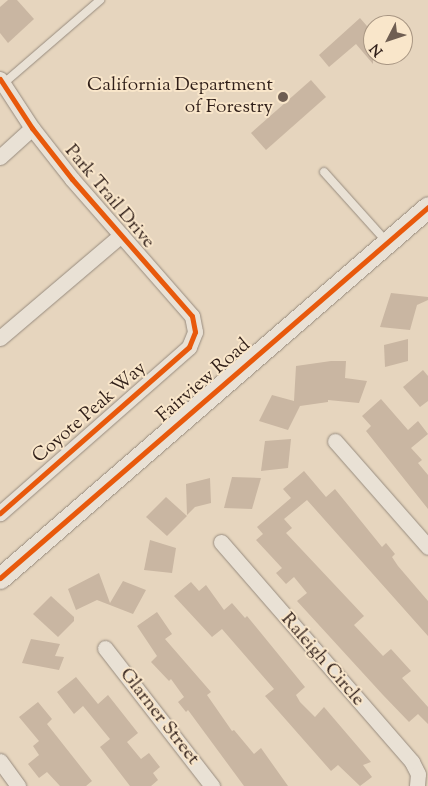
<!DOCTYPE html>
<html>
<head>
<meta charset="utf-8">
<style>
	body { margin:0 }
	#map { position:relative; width:428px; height:786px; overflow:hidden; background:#e6d5be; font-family:"Sorts Mill Goudy",serif }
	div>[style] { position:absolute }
	.building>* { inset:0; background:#c9b6a2 }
	.roads { filter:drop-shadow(0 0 1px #978b7e) drop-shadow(0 0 1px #978b7e) }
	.lane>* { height:8px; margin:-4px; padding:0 4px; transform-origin:4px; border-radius:4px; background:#e9e1d5 }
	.street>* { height:15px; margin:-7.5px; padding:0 7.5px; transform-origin:7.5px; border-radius:7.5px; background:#e9e1d5 }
	.secondary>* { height:21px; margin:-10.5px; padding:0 10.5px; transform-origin:10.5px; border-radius:10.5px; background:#e9e1d5 }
	.cycleway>* { height:5px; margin:-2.5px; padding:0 2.5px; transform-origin:2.5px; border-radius:2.5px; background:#e8590c }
	.dots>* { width:14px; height:14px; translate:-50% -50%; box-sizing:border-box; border:2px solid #f9e6ca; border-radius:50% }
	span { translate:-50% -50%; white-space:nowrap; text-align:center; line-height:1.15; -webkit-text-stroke:4px #f9e6ca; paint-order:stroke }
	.poi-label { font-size:19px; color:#2f1e18 }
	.right { translate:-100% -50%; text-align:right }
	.street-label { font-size:19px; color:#2f1e18 }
	.north { position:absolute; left:363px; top:15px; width:50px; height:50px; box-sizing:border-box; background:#f9e6ca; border:1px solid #a89683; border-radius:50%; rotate:229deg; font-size:14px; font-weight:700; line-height:20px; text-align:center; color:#2f1e18 }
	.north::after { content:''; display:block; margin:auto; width:18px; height:22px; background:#6f5e52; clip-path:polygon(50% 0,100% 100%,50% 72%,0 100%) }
</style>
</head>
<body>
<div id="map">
	<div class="building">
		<i style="clip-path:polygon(8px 0,17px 0,34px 19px,8px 43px,0 33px,0 7px)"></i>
		<i style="clip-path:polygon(360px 18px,373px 33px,373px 64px,356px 44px,329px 67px,319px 55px)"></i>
		<i style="clip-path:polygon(311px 80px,326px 97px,266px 150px,251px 133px)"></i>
		<i style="clip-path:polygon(391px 293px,428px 297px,428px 300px,417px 305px,410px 330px,380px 327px)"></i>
		<i style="clip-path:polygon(408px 339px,408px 361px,385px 367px,384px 345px)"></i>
		<i style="clip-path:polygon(331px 361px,346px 361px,345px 378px,367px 381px,359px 403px,328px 400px,328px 402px,300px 406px,288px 430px,259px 421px,272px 395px,294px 401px,296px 366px)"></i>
		<i style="clip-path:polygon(423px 370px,428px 376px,428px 401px,420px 407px,403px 387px)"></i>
		<i style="clip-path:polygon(381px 399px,408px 430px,418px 421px,428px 434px,411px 448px,422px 460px,418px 463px,428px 475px,428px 509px,366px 431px,371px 426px,362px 416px)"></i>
		<i style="clip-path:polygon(291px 439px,288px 468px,261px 471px,265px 441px)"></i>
		<i style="clip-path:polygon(304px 471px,326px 497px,335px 489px,382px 547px,386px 543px,395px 554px,392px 557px,398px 566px,428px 601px,428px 636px,307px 500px,284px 519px,292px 528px,286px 533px,364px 616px,354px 625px,383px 656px,391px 649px,411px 671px,402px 678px,428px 707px,428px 724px,418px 714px,409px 722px,383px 695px,297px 601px,307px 593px,294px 577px,286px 584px,276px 573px,282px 568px,256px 540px,263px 534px,257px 527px,291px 498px,283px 489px)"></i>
		<i style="clip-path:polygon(232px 477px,261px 478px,252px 509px,224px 508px)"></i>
		<i style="clip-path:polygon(210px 478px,211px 503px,195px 507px,187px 515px,186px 484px)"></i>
		<i style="clip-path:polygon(166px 497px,187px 516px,167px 536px,146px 517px)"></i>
		<i style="clip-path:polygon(150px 540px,176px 548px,172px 573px,144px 570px)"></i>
		<i style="clip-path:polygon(99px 573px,110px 603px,123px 581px,146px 590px,133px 614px,97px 600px,76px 610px,68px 589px)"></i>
		<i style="clip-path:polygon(191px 582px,199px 591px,206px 585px,224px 610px,232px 603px,245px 618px,247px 616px,305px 687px,296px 695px,300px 702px,315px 717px,324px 707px,371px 762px,363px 765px,372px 777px,360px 786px,338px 765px,331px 771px,265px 696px,274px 689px,222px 629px,212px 637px,174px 596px)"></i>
		<i style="clip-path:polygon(51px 596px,74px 617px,74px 621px,58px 637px,33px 614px)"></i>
		<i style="clip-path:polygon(157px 612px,172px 634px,165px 639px,211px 692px,207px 695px,232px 731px,234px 730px,254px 754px,261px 748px,288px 786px,244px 786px,188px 710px,186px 712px,178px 702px,184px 697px,171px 679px,169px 681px,151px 662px,157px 656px,137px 626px)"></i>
		<i style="clip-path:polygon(31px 639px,60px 644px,55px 656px,64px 657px,59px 670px,22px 663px)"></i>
		<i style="clip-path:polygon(76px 677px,98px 704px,108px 695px,138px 733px,127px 742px,141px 759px,149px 753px,160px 767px,153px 773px,158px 780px,151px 786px,130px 786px,100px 747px,110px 739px,83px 706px,74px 714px,57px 692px)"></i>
		<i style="clip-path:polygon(38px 702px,52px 719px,47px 724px,92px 781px,86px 786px,60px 786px,47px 772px,39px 778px,28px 764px,39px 755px,33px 746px,39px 741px,19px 717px)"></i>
	</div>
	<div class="roads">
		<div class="lane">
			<i style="left:4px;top:83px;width:127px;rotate:-40.8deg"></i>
			<i style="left:324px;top:172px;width:93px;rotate:48.1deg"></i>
		</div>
		<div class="street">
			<i style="left:0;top:79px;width:59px;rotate:56.9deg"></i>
			<i style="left:32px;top:128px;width:65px;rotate:51.9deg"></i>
			<i style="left:72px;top:179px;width:182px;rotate:48.8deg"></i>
			<i style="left:192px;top:316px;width:16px;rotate:79deg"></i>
			<i style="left:195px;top:332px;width:16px;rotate:112deg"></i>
			<i style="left:189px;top:347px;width:252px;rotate:138.7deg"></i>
			<i style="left:0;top:157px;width:43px;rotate:-42.2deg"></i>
			<i style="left:0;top:338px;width:159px;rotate:-40.4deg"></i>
			<i style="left:335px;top:441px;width:141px;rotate:48.7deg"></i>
			<i style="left:221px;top:542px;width:291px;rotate:49deg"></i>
			<i style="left:412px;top:762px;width:13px;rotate:63deg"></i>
			<i style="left:418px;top:774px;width:12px;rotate:95deg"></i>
			<i style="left:105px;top:648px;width:175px;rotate:52.2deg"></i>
			<i style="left:0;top:761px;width:31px;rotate:54deg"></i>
		</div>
		<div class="secondary">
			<i style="left:0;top:578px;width:566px;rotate:-40.92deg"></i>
		</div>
	</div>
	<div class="cycleway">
		<i style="left:0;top:79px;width:59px;rotate:56.9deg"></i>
		<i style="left:32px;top:128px;width:65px;rotate:51.9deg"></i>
		<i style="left:72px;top:179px;width:182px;rotate:48.8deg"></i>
		<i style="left:192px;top:316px;width:16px;rotate:79deg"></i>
		<i style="left:195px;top:332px;width:16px;rotate:112deg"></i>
		<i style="left:189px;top:347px;width:252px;rotate:138.7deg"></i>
		<i style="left:0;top:578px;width:566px;rotate:-40.92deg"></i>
	</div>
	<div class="dots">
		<i style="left:283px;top:97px;background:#6f5e52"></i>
	</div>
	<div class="poi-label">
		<span class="right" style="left:273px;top:97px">California Department<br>of Forestry</span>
	</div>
	<div class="street-label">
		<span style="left:109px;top:197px;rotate:50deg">Park Trail Drive</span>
		<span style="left:204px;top:381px;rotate:-41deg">Fairview Road</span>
		<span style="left:90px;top:413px;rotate:-41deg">Coyote Peak Way</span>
		<span style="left:322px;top:660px;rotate:49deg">Raleigh Circle</span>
		<span style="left:159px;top:717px;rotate:52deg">Glarner Street</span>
	</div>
	<div class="north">N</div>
</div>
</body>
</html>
